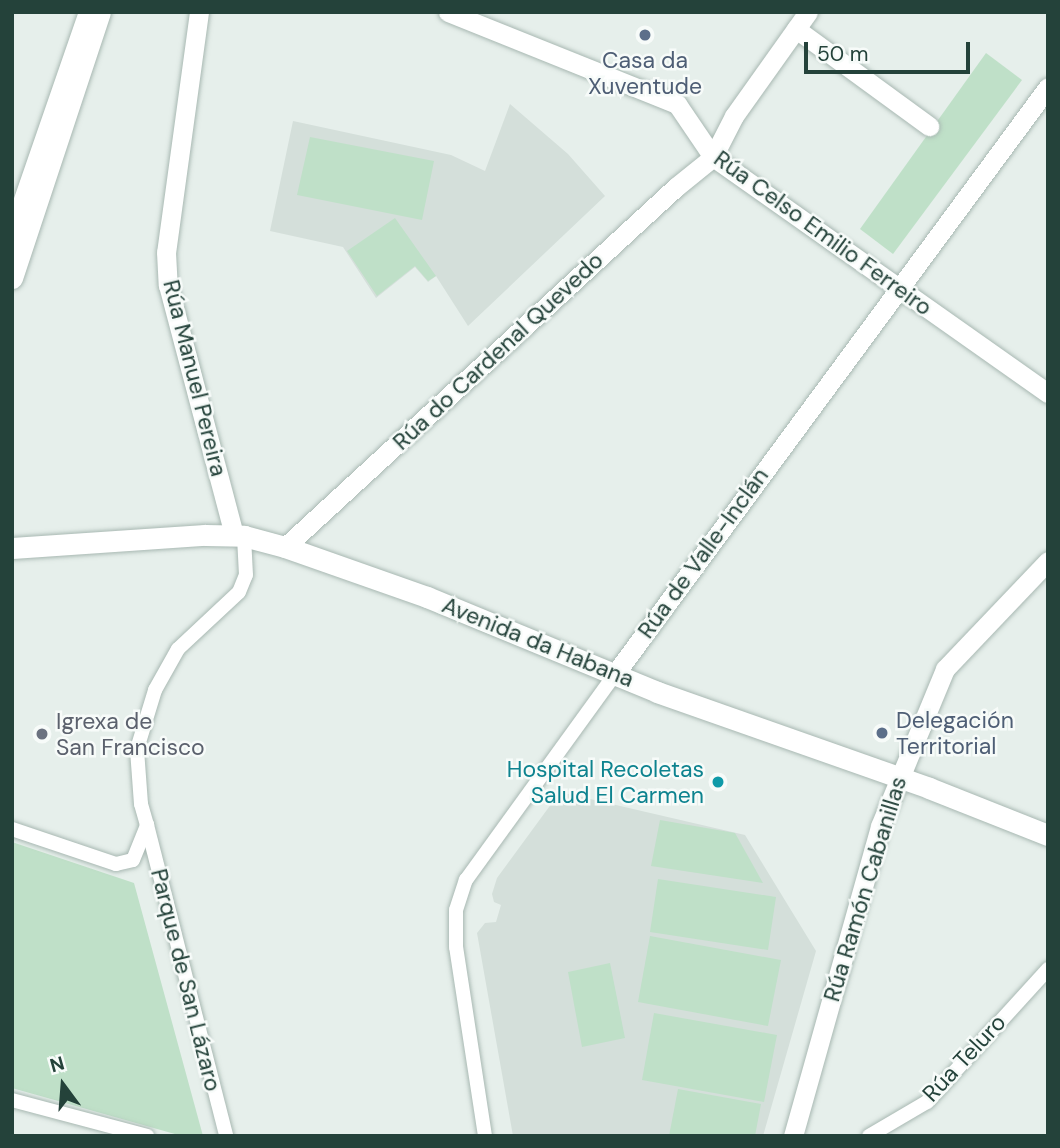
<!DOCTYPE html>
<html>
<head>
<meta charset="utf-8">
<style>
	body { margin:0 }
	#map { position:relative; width:1060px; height:1148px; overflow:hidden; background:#e6efeb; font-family:"DM Sans",sans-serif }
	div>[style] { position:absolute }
	.built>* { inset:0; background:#d4dfda }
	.green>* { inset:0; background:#bfe0c8 }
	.roads { filter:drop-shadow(0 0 2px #a8b8b2) drop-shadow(0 0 2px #a8b8b2) }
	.pedestrian>* { height:14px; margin:-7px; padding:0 7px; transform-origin:7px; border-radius:7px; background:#fff }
	.minor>* { height:19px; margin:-9.5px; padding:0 9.5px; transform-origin:9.5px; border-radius:9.5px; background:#fff }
	.tertiary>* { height:21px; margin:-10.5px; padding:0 10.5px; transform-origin:10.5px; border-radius:10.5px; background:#fff }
	.dots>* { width:19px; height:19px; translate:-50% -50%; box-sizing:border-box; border:4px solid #f7fbf9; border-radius:50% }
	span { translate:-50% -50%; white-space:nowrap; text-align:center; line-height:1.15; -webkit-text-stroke:5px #f7fbf9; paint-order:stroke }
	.service-label { font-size:23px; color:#4e5e75 }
	.left { translate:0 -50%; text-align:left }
	.street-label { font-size:23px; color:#24423a }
	.worship-label { font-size:23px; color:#5b616d }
	.culture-label { font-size:23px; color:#0d838f }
	.right { translate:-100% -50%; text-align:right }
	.frame { position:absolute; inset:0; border:14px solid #24423a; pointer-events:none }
	.north { position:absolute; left:28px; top:1050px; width:70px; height:70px; -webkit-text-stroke:5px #f7fbf9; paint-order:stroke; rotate:344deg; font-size:19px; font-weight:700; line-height:28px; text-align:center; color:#24423a }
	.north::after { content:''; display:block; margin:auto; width:24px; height:32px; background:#24423a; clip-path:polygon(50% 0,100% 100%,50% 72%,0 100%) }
	.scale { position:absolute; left:804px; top:42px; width:166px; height:32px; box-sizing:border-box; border:4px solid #24423a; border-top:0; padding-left:9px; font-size:21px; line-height:24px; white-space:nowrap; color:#24423a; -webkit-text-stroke:5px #f7fbf9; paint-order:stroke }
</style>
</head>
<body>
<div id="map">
	<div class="built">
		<i style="clip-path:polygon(510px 104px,568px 154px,605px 196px,468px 326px,436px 276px,428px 282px,415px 267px,376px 298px,343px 247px,270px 231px,293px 121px,451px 155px,485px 171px)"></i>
		<i style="clip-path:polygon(560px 792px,745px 835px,816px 951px,763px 1136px,513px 1136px,477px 933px,485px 923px,496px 922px,501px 905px,494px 902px,492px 894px,497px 878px)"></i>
	</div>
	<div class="green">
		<i style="clip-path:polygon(986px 53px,1022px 80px,893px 254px,860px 229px)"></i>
		<i style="clip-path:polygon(310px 137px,434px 161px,422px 220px,297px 195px)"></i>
		<i style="clip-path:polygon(395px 218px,436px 276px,428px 281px,415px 266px,377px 296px,347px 251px)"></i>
		<i style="clip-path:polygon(660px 820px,735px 833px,763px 883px,651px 866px)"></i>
		<i style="clip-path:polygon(12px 842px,134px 883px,203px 1136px,182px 1136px,12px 1088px)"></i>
		<i style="clip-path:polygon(658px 879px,776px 897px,768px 950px,650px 932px)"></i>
		<i style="clip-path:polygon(650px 936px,781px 960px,768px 1026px,638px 1002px)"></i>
		<i style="clip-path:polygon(610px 963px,625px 1038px,582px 1047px,568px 972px)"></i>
		<i style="clip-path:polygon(654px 1013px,777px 1035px,764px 1102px,642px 1080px)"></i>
		<i style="clip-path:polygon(678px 1089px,761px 1104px,755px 1136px,669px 1136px)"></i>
	</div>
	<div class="roads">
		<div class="pedestrian">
			<i style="left:147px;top:825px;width:321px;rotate:75.7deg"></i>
			<i style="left:12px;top:829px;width:110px;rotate:18.6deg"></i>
			<i style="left:116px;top:864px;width:17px;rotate:-13deg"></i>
			<i style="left:133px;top:860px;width:38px;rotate:-68deg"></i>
			<i style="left:147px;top:825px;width:22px;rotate:-106deg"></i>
			<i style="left:141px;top:804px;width:55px;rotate:-94.2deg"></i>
			<i style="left:137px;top:749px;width:62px;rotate:-73deg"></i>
			<i style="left:155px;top:690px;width:47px;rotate:-60.7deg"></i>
			<i style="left:178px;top:649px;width:83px;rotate:-43.1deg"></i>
			<i style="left:239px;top:592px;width:18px;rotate:-68deg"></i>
			<i style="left:246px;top:575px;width:39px;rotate:-93deg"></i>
			<i style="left:12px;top:1100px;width:140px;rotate:14.9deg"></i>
			<i style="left:485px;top:1136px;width:191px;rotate:-98.7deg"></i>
			<i style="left:456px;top:947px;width:37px;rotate:-90deg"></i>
			<i style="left:456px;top:910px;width:32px;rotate:-72deg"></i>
			<i style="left:466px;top:880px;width:254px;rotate:-54.1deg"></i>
			<i style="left:869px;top:1136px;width:67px;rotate:-30.4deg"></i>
			<i style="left:927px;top:1102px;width:180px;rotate:-47.7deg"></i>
		</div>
		<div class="minor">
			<i style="left:199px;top:12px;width:242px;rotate:97.8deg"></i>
			<i style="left:166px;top:252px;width:33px;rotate:87deg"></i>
			<i style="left:168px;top:285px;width:259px;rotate:75.2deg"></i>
			<i style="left:448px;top:12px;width:247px;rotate:21.9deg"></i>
			<i style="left:677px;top:104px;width:64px;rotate:55.8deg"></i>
			<i style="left:713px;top:157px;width:410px;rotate:35.2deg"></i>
			<i style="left:796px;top:29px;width:165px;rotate:36.1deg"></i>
			<i style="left:12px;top:231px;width:232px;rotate:-70.9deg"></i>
			<i style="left:285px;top:547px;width:531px;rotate:-42.64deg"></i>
			<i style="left:676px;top:187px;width:48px;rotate:-39deg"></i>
			<i style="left:713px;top:157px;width:46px;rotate:-62.9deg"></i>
			<i style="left:734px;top:116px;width:128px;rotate:-54.6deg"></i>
			<i style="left:615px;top:674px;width:729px;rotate:-53.59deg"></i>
			<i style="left:793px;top:1136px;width:322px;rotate:-74.3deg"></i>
			<i style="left:880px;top:826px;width:170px;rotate:-67.5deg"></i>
			<i style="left:945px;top:669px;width:149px;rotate:-46.4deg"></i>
		</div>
		<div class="tertiary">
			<i style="left:12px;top:278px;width:280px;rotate:-71.7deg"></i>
			<i style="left:12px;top:548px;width:193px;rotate:-3.9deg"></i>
			<i style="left:205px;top:535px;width:39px;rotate:1deg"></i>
			<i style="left:244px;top:536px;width:42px;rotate:15deg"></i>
			<i style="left:285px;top:547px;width:151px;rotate:19.4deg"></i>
			<i style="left:427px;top:597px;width:249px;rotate:22.4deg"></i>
			<i style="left:657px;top:692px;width:288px;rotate:19.4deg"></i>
			<i style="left:929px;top:788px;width:128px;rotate:21.6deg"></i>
		</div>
	</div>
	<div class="dots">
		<i style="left:645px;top:35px;background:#5c6f8a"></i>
		<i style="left:882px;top:733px;background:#5c6f8a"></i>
		<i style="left:42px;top:734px;background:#6b7280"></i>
		<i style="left:718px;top:782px;background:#0f9aa8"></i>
	</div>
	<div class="service-label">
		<span style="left:645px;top:73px">Casa da<br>Xuventude</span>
		<span class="left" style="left:896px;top:733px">Delegación<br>Territorial</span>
	</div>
	<div class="street-label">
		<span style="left:823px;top:233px;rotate:36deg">Rúa Celso Emilio Ferreiro</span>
		<span style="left:498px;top:351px;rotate:-43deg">Rúa do Cardenal Quevedo</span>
		<span style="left:195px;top:378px;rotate:76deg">Rúa Manuel Pereira</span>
		<span style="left:703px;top:553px;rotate:-54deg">Rúa de Valle-Inclán</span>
		<span style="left:538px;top:642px;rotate:22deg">Avenida da Habana</span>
		<span style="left:865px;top:889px;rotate:-73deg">Rúa Ramón Cabanillas</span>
		<span style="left:186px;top:980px;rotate:76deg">Parque de San Lázaro</span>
		<span style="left:964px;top:1058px;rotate:-47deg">Rúa Teluro</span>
	</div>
	<div class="worship-label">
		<span class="left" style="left:56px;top:734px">Igrexa de<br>San Francisco</span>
	</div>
	<div class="culture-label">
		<span class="right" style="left:704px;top:782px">Hospital Recoletas<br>Salud El Carmen</span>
	</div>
	<div class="frame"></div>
	<div class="north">N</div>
	<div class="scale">50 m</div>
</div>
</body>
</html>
